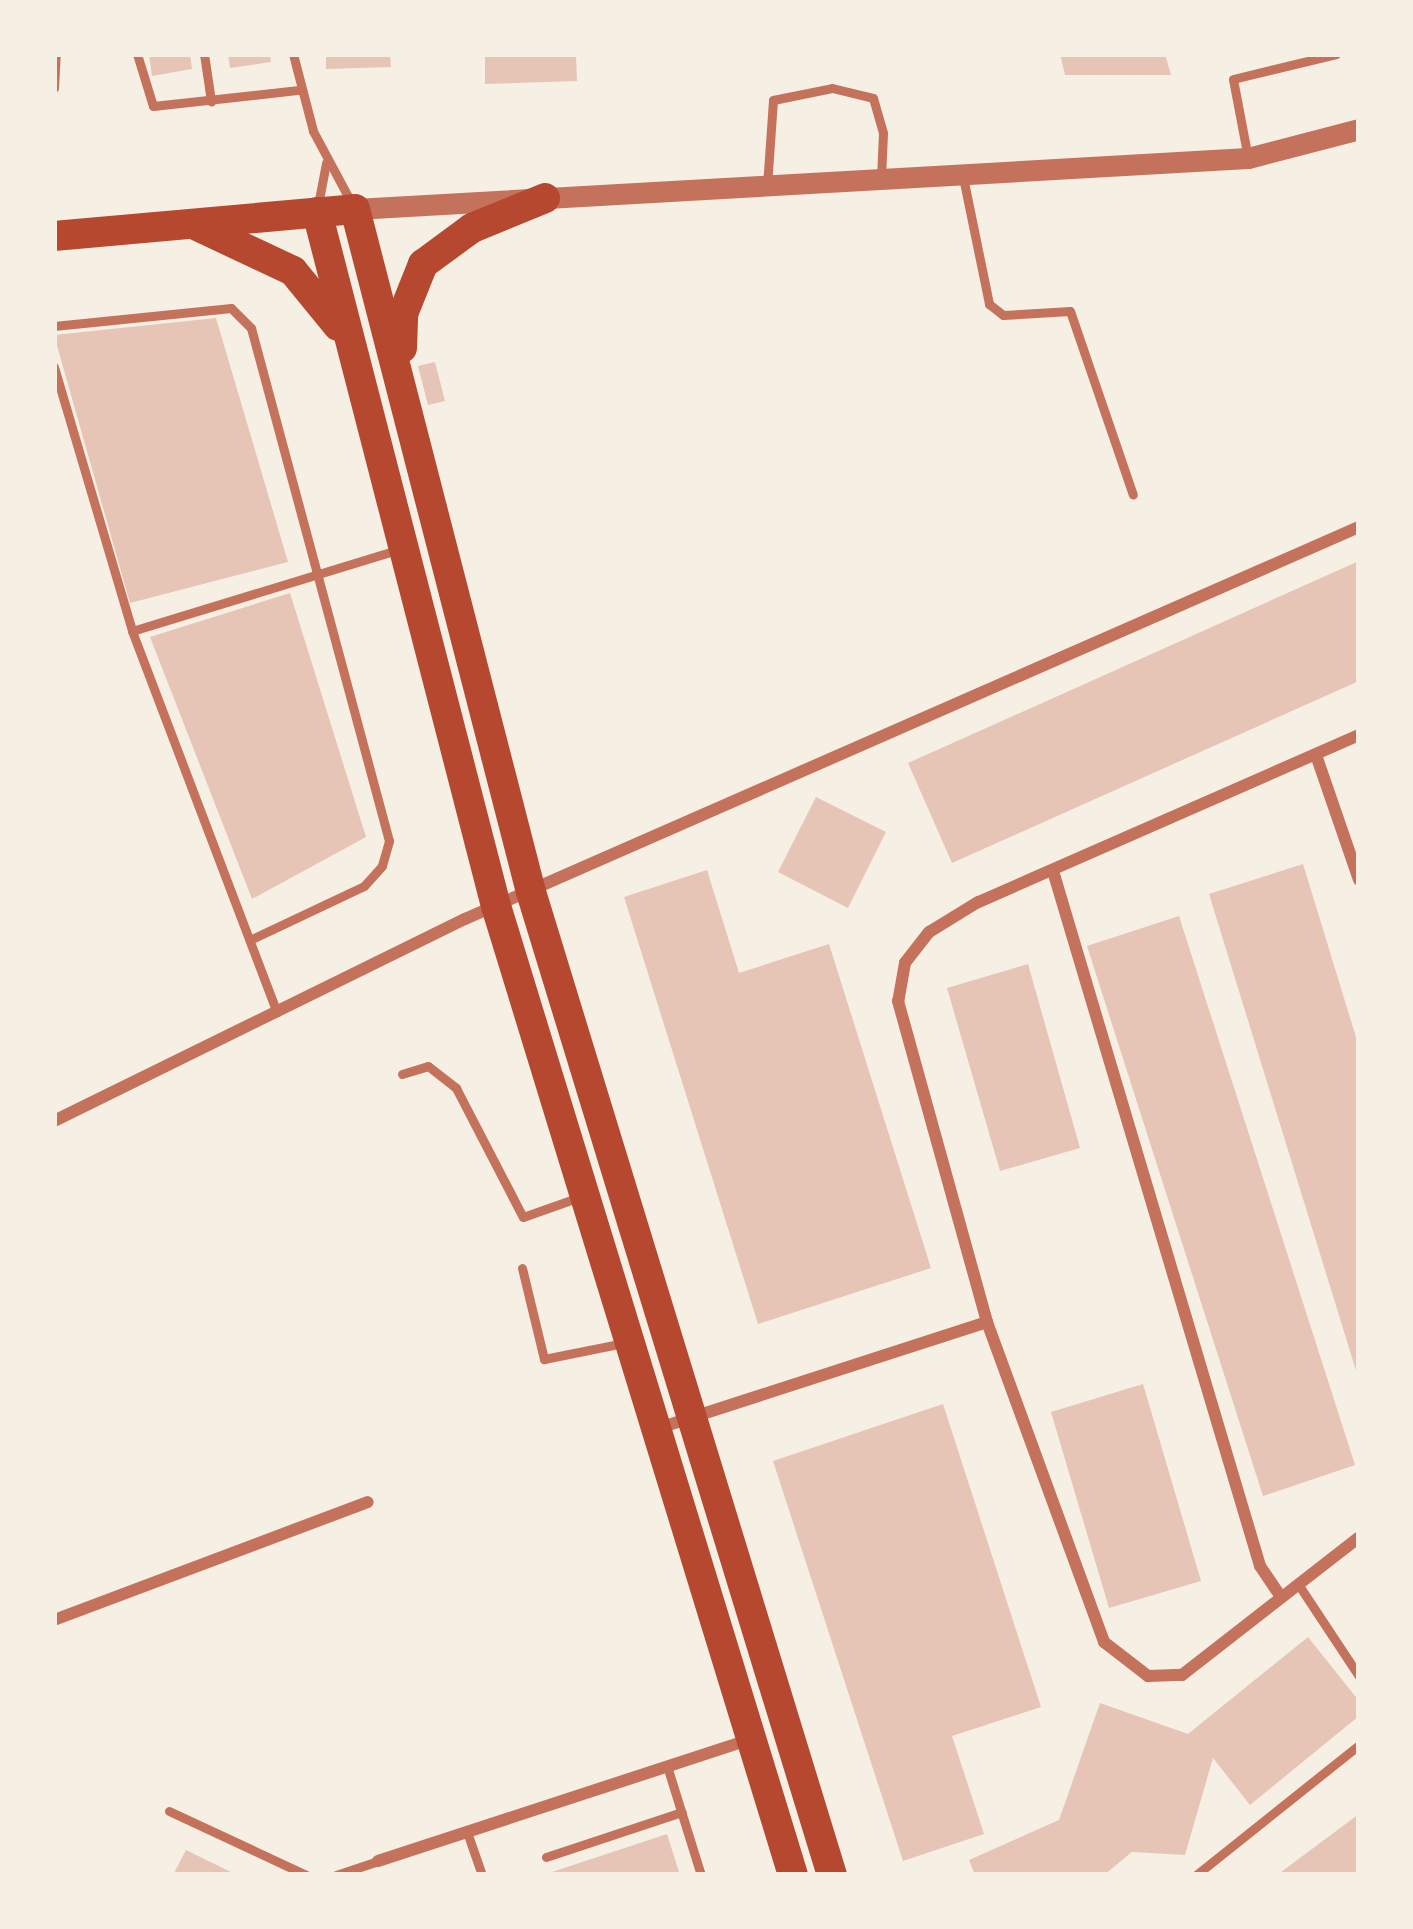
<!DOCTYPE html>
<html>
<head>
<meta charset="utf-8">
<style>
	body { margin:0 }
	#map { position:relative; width:1413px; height:1929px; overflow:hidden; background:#f6efe4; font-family:Karla,sans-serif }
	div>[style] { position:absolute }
	.building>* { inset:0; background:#e6c5b7 }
	.service>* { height:9px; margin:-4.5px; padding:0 4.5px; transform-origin:4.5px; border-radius:4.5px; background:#c5725c }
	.minor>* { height:12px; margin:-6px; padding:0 6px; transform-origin:6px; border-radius:6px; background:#c5725c }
	.tertiary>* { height:21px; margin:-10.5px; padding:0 10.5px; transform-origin:10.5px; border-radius:10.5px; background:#c5725c }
	.primary>* { height:30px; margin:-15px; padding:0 15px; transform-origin:15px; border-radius:15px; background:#b5482f }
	span { translate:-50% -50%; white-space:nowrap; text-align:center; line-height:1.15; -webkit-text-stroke:9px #f6efe4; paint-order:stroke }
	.frame { position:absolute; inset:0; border:57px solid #f6efe4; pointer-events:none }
</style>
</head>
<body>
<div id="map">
	<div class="building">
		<i style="clip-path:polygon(149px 54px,190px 54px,192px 69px,152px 76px)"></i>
		<i style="clip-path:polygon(228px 54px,270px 54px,271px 62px,230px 68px)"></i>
		<i style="clip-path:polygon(326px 54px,390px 54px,391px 67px,326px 69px)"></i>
		<i style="clip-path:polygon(485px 54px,576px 54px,577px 81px,485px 84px)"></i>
		<i style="clip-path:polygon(1060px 54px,1165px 54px,1171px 75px,1065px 75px)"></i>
		<i style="clip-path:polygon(216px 318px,288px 562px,130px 603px,54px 335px)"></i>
		<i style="clip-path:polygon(435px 362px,445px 401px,428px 405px,418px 366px)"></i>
		<i style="clip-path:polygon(1359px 561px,1359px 681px,952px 863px,908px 763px)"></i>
		<i style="clip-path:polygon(290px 593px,366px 837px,252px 899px,150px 637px)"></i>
		<i style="clip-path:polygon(816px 797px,886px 832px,848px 908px,778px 872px)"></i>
		<i style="clip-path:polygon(1303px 864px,1359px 1047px,1358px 1377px,1209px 894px)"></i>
		<i style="clip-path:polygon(707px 870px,739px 973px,829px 944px,931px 1268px,758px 1324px,624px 897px)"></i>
		<i style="clip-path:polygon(1179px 916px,1355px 1465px,1263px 1496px,1087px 946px)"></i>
		<i style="clip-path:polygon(1028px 964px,1080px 1148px,1000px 1171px,947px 988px)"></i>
		<i style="clip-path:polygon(1143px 1384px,1201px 1581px,1109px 1608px,1051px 1412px)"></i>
		<i style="clip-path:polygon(943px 1404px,1041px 1707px,952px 1736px,984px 1834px,903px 1861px,773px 1461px)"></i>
		<i style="clip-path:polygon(1308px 1637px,1359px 1701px,1359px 1716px,1250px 1805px,1213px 1758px,1185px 1855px,1132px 1852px,1104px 1875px,975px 1875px,969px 1860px,1059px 1820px,1100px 1703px,1188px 1734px)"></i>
		<i style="clip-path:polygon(1359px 1814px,1359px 1875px,1277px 1875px)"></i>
		<i style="clip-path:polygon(667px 1834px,680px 1875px,546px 1875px,546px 1874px)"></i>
		<i style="clip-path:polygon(186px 1850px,237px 1875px,173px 1875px)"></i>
	</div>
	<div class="service">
		<i style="left:137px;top:54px;width:54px;rotate:72.9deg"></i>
		<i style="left:153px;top:106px;width:147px;rotate:-6.3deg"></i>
		<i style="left:204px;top:54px;width:48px;rotate:81.5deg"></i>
		<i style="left:293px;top:54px;width:80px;rotate:75.4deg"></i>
		<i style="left:313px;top:131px;width:83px;rotate:61.9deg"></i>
		<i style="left:54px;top:88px;width:34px;rotate:-87deg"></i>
		<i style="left:1248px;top:158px;width:80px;rotate:-100.8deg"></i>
		<i style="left:1233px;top:79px;width:106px;rotate:-13.6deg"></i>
		<i style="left:963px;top:177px;width:130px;rotate:78.4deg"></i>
		<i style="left:989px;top:304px;width:18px;rotate:38deg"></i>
		<i style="left:1003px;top:315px;width:67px;rotate:-3.4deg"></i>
		<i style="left:1070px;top:311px;width:194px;rotate:71.1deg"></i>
		<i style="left:767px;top:186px;width:86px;rotate:-86deg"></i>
		<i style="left:773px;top:100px;width:60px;rotate:-11.5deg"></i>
		<i style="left:832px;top:88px;width:42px;rotate:13.7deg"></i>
		<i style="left:873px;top:98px;width:36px;rotate:74deg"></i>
		<i style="left:883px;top:133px;width:45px;rotate:92.5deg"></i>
		<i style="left:318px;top:205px;width:43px;rotate:-79.2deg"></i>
		<i style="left:54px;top:326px;width:178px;rotate:-5.8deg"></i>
		<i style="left:231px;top:308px;width:28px;rotate:45deg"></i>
		<i style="left:251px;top:328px;width:531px;rotate:74.94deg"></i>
		<i style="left:389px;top:841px;width:26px;rotate:106deg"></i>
		<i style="left:382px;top:866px;width:27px;rotate:132deg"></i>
		<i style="left:364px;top:886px;width:124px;rotate:154.7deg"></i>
		<i style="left:54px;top:367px;width:275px;rotate:73.5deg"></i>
		<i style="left:132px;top:631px;width:408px;rotate:69.2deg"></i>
		<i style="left:132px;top:631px;width:277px;rotate:-17deg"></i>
		<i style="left:402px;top:1074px;width:27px;rotate:-17deg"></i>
		<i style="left:428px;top:1066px;width:36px;rotate:38deg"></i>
		<i style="left:456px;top:1088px;width:145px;rotate:62.6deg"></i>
		<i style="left:523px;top:1217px;width:57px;rotate:-19.4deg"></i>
		<i style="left:522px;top:1268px;width:94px;rotate:76.4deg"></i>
		<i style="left:544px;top:1359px;width:82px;rotate:-11.3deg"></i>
		<i style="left:1298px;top:1584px;width:110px;rotate:56.5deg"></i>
		<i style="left:667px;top:1766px;width:114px;rotate:72.7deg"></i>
		<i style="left:169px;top:1811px;width:151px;rotate:25deg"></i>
		<i style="left:467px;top:1832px;width:46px;rotate:70.8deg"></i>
		<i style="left:546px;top:1857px;width:143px;rotate:-18.3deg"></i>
		<i style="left:336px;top:1875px;width:44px;rotate:-18.4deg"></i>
		<i style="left:1196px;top:1875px;width:208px;rotate:-38.6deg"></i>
	</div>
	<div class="minor">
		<i style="left:1359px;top:735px;width:416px;rotate:156.3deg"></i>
		<i style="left:978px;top:902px;width:57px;rotate:148.5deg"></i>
		<i style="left:929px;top:932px;width:39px;rotate:128deg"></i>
		<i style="left:905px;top:963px;width:39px;rotate:100deg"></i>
		<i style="left:898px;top:1001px;width:333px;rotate:74.5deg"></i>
		<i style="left:987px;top:1322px;width:341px;rotate:69.9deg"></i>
		<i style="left:1104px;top:1642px;width:56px;rotate:37.7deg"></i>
		<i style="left:1148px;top:1676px;width:34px;rotate:-2deg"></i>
		<i style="left:1182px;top:1675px;width:224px;rotate:-37.9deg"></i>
		<i style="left:1316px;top:755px;width:132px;rotate:71deg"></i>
		<i style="left:1053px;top:871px;width:725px;rotate:73.41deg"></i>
		<i style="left:1260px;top:1566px;width:37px;rotate:56deg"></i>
		<i style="left:54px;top:1121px;width:458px;rotate:-26.2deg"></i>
		<i style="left:465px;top:919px;width:976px;rotate:-23.68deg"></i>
		<i style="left:656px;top:1429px;width:348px;rotate:-17.9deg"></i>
		<i style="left:54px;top:1620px;width:335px;rotate:-20.6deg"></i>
		<i style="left:378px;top:1861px;width:389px;rotate:-18.1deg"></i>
	</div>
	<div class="tertiary">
		<i style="left:355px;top:209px;width:894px;rotate:-3.27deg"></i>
		<i style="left:1248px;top:158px;width:115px;rotate:-14.6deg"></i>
	</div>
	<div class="primary">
		<i style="left:317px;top:212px;width:717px;rotate:75.54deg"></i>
		<i style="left:496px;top:906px;width:1013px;rotate:72.96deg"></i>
		<i style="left:195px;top:225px;width:108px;rotate:25.1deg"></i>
		<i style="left:293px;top:271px;width:71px;rotate:50.7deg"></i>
		<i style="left:54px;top:236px;width:302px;rotate:-5.1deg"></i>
		<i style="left:355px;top:209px;width:705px;rotate:75.55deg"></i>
		<i style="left:531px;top:892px;width:1028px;rotate:72.98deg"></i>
		<i style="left:402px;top:348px;width:34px;rotate:-88deg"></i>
		<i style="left:403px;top:314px;width:54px;rotate:-68.2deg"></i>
		<i style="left:423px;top:264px;width:61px;rotate:-36.3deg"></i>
		<i style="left:472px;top:228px;width:79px;rotate:-22.3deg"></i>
	</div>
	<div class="frame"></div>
</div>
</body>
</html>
